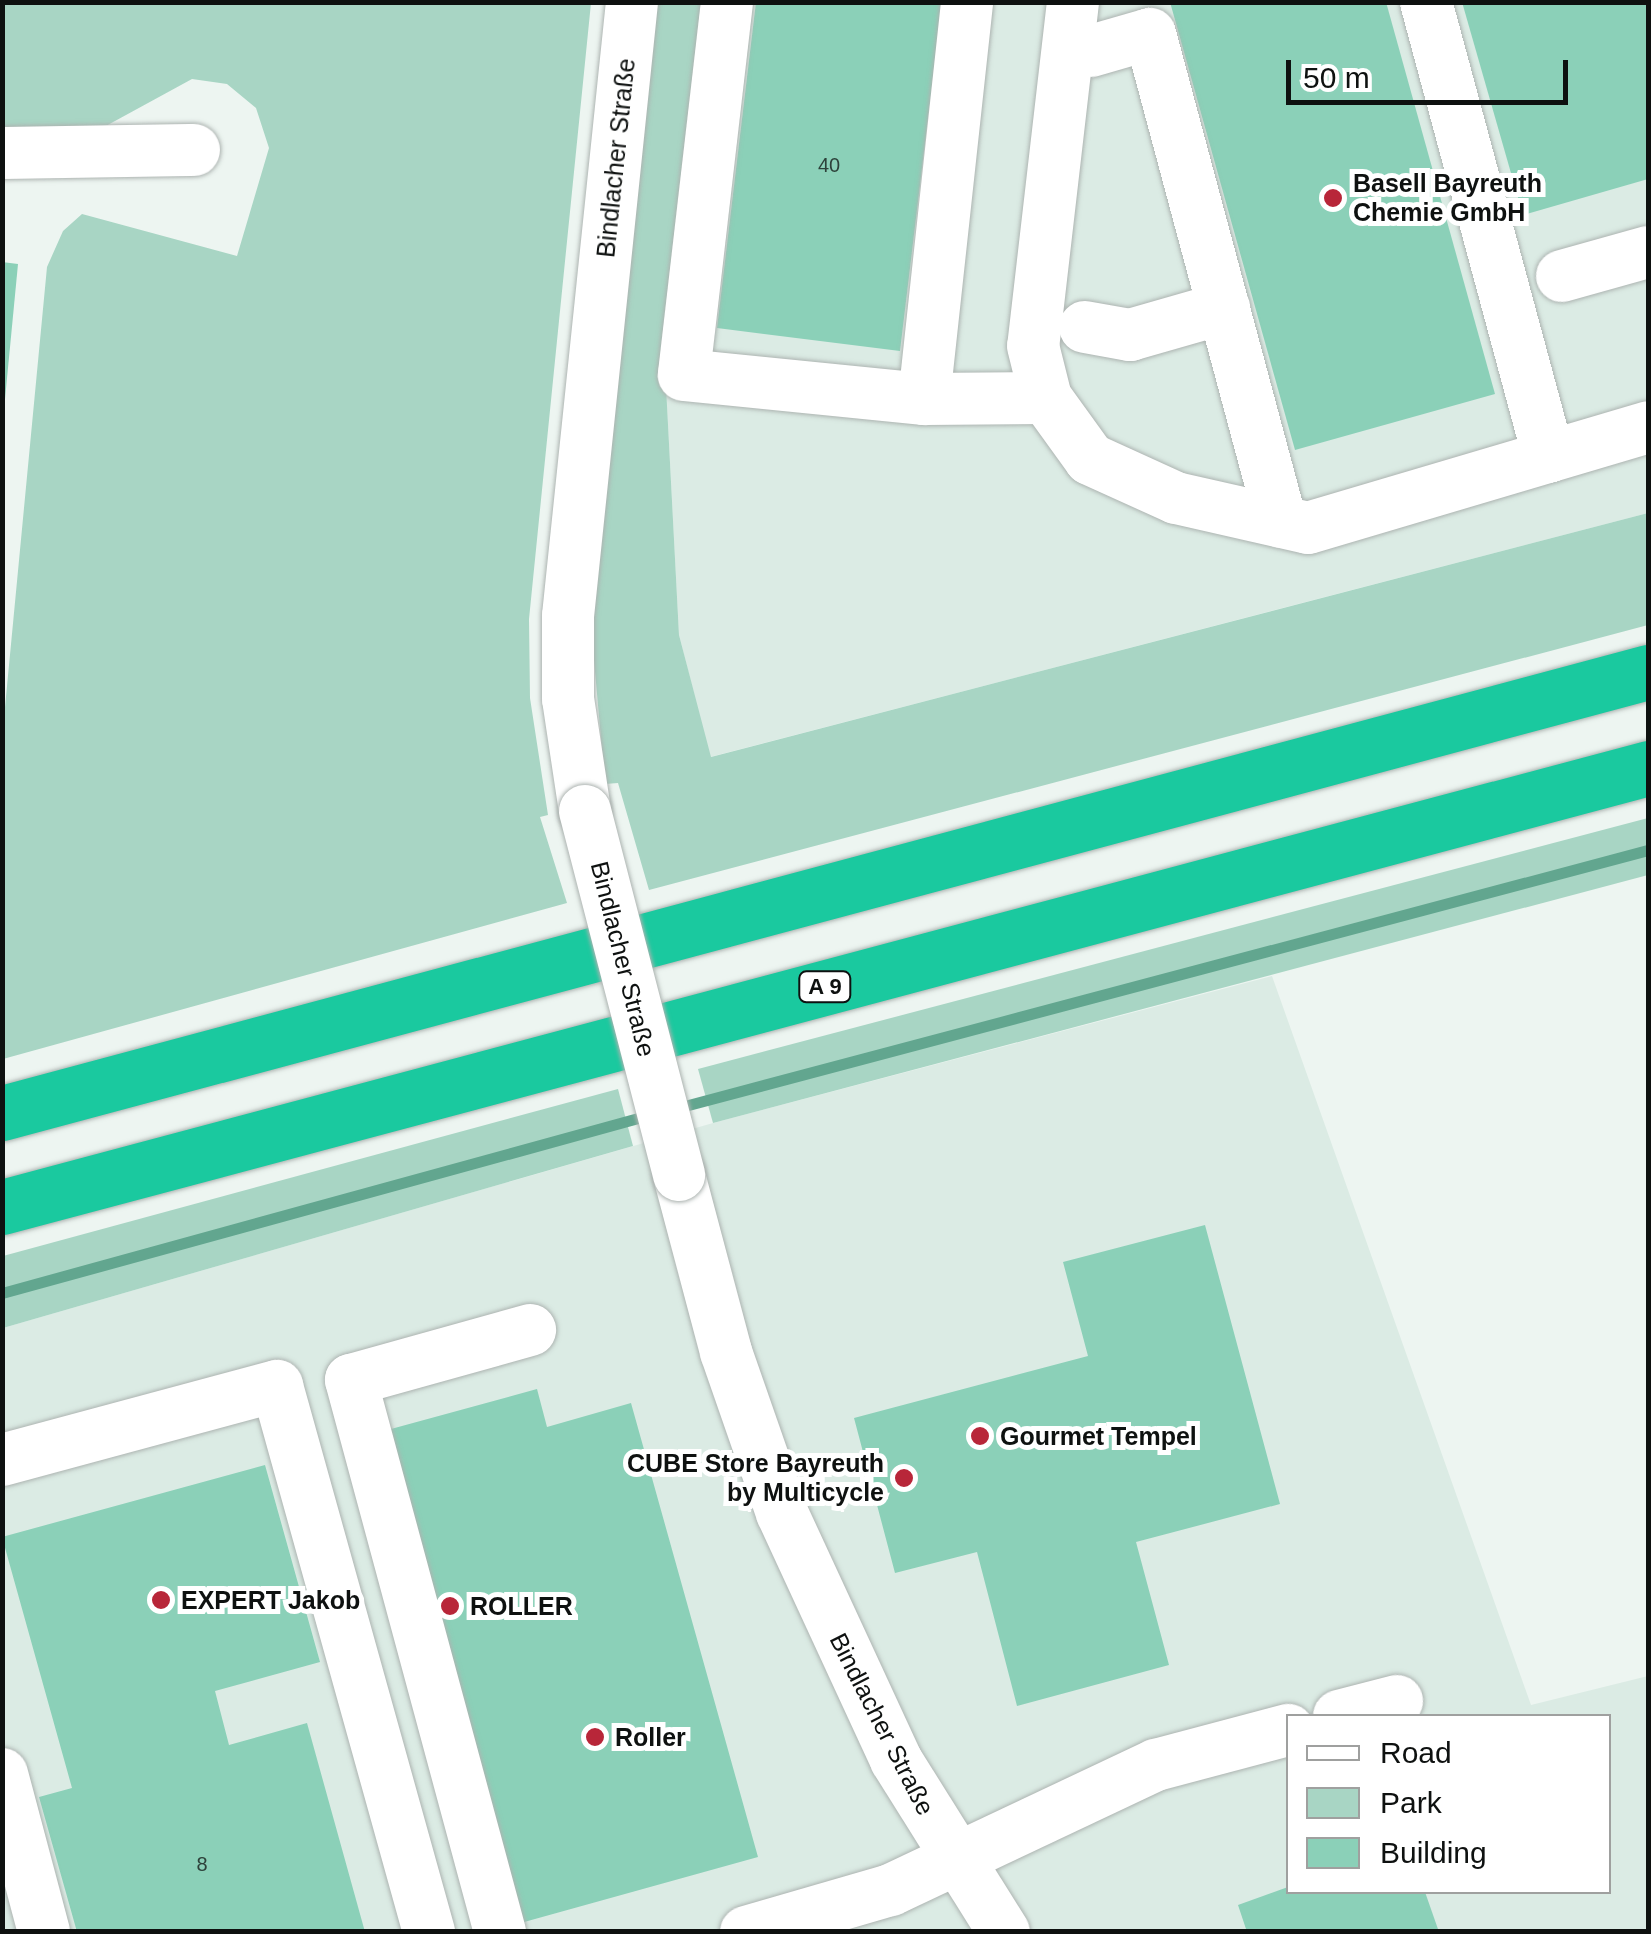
<!DOCTYPE html>
<html>
<head>
<meta charset="utf-8">
<style>
	body { margin:0 }
	#map { position:relative; width:1651px; height:1934px; overflow:hidden; background:#edf5f1; font-family:Helvetica,sans-serif }
	div>[style] { position:absolute }
	.built>* { inset:0; background:#dbebe4 }
	.green>* { inset:0; background:#a8d5c4 }
	.stream>* { height:11px; margin:-5.5px; padding:0 5.5px; transform-origin:5.5px; border-radius:5.5px; background:#62a68f }
	.building>* { inset:0; background:#8bd0b8 }
	.roads { filter:drop-shadow(0 0 2px #adb4b1) drop-shadow(0 0 2px #adb4b1) }
	.minor>* { height:52px; margin:-26px; padding:0 26px; transform-origin:26px; border-radius:26px; background:#fff }
	.highway>* { height:55px; margin:-27.5px; padding:0 27.5px; transform-origin:27.5px; border-radius:27.5px; background:#1ac99f }
	.bridges { filter:drop-shadow(0 0 2px #adb4b1) drop-shadow(0 0 2px #adb4b1) }
	.minor-bridge>* { height:52px; margin:-26px; padding:0 26px; transform-origin:26px; border-radius:26px; background:#fff }
	.dots>* { width:28px; height:28px; translate:-50% -50%; box-sizing:border-box; border:5px solid #fff; border-radius:50% }
	span { translate:-50% -50%; white-space:nowrap; text-align:center; line-height:1.15; -webkit-text-stroke:10px #fff; paint-order:stroke }
	.number-label { font-size:20px; color:#2d413a }
	.number-label span { -webkit-text-stroke-width:0 }
	.shield-label span { padding:2px 8px; background:#fff; border:2px solid; border-radius:8px; -webkit-text-stroke-width:0 }
	.shield-label { font-size:22px; color:#0e1110; font-weight:700 }
	.street-label { font-size:25px; color:#0e1110 }
	.poi-label { font-size:25px; color:#0e1110; font-weight:700 }
	.left { translate:0 -50%; text-align:left }
	.right { translate:-100% -50%; text-align:right }
	.frame { position:absolute; inset:0; border:5px solid #0e1110; pointer-events:none }
	.legend { position:absolute; left:1286px; top:1714px; width:325px; height:180px; box-sizing:border-box; background:#fff; border:2px solid #9fa09f; margin:0; padding:12px 18px; list-style:none; font-size:30px; color:#0e1110 }
	.legend li { display:flex; align-items:center; gap:20px; height:50px }
	.legend b { width:50px; border:2px solid #9fa09f }
	.scale { position:absolute; left:1286px; top:60px; width:282px; height:45px; box-sizing:border-box; border:5px solid #0e1110; border-top:0; padding-left:12px; font-size:30px; line-height:35px; white-space:nowrap; color:#0e1110; -webkit-text-stroke:8px #fff; paint-order:stroke }
</style>
</head>
<body>
<div id="map">
	<div class="built">
		<i style="clip-path:polygon(706px 3px,1648px 3px,1648px 513px,710px 757px,679px 635px,666px 386px)"></i>
		<i style="clip-path:polygon(evenodd,1272px 976px,1531px 1705px,1648px 1676px,1648px 1931px,3px 1932px,3px 1328px,713px 1123px,1272px 976px,1288px 1716px,1608px 1716px,1608px 1892px,1288px 1892px,1288px 1716px)"></i>
	</div>
	<div class="green">
		<i style="clip-path:polygon(3px 3px,591px 3px,529px 619px,530px 698px,548px 815px,540px 817px,567px 903px,3px 1059px,3px 728px,47px 267px,63px 231px,82px 214px,237px 256px,269px 148px,256px 108px,227px 84px,192px 79px,93px 133px,3px 132px)"></i>
		<i style="clip-path:polygon(652px 3px,706px 3px,666px 386px,679px 635px,711px 757px,1648px 513px,1648px 625px,649px 890px,618px 783px,605px 784px,590px 615px)"></i>
		<i style="clip-path:polygon(1648px 818px,1648px 875px,713px 1123px,698px 1069px)"></i>
		<i style="clip-path:polygon(618px 1089px,633px 1146px,3px 1328px,3px 1256px)"></i>
	</div>
	<div class="stream">
		<i style="left:677px;top:1108px;width:1005px;rotate:-14.88deg"></i>
		<i style="left:2px;top:1293px;width:671px;rotate:-15.38deg"></i>
	</div>
	<div class="building">
		<i style="clip-path:polygon(756px 2px,942px 2px,900px 351px,717px 328px)"></i>
		<i style="clip-path:polygon(1170px 2px,1386px 2px,1495px 394px,1295px 450px)"></i>
		<i style="clip-path:polygon(1462px 2px,1648px 2px,1648px 179px,1523px 215px)"></i>
		<i style="clip-path:polygon(2px 262px,18px 264px,5px 399px,2px 399px)"></i>
		<i style="clip-path:polygon(1205px 1225px,1280px 1504px,1136px 1542px,1169px 1665px,1017px 1706px,977px 1552px,895px 1573px,854px 1418px,1088px 1356px,1063px 1262px)"></i>
		<i style="clip-path:polygon(537px 1389px,547px 1427px,631px 1403px,758px 1857px,517px 1924px,380px 1432px)"></i>
		<i style="clip-path:polygon(265px 1465px,320px 1662px,215px 1691px,229px 1745px,307px 1723px,365px 1932px,77px 1932px,39px 1797px,72px 1788px,2px 1537px)"></i>
		<i style="clip-path:polygon(1288px 1887px,1425px 1892px,1439px 1932px,1247px 1932px,1238px 1905px)"></i>
	</div>
	<div class="roads">
		<div class="minor">
			<i style="left:727px;top:2px;width:375px;rotate:96.6deg"></i>
			<i style="left:684px;top:375px;width:241px;rotate:5.7deg"></i>
			<i style="left:924px;top:399px;width:399px;rotate:-83.8deg"></i>
			<i style="left:1073px;top:2px;width:346px;rotate:96.6deg"></i>
			<i style="left:1033px;top:346px;width:54px;rotate:76deg"></i>
			<i style="left:1046px;top:398px;width:75px;rotate:54.2deg"></i>
			<i style="left:1090px;top:459px;width:94px;rotate:24.4deg"></i>
			<i style="left:1176px;top:498px;width:135px;rotate:12.8deg"></i>
			<i style="left:1308px;top:528px;width:355px;rotate:-16.5deg"></i>
			<i style="left:1426px;top:2px;width:471px;rotate:74.9deg"></i>
			<i style="left:1091px;top:51px;width:61px;rotate:-16.1deg"></i>
			<i style="left:1150px;top:34px;width:505px;rotate:74.97deg"></i>
			<i style="left:2px;top:153px;width:192px;rotate:-0.9deg"></i>
			<i style="left:1562px;top:276px;width:89px;rotate:-15.6deg"></i>
			<i style="left:1085px;top:327px;width:46px;rotate:10.1deg"></i>
			<i style="left:1130px;top:335px;width:98px;rotate:-16deg"></i>
			<i style="left:924px;top:399px;width:122px;rotate:-0.5deg"></i>
			<i style="left:585px;top:811px;width:113px;rotate:-98.6deg"></i>
			<i style="left:568px;top:699px;width:83px;rotate:-90deg"></i>
			<i style="left:568px;top:616px;width:617px;rotate:-84.05deg"></i>
			<i style="left:679px;top:1175px;width:183px;rotate:75.1deg"></i>
			<i style="left:726px;top:1352px;width:170px;rotate:70.8deg"></i>
			<i style="left:782px;top:1513px;width:272px;rotate:65.2deg"></i>
			<i style="left:896px;top:1760px;width:203px;rotate:57.9deg"></i>
			<i style="left:2px;top:1460px;width:285px;rotate:-15.1deg"></i>
			<i style="left:277px;top:1386px;width:567px;rotate:74.44deg"></i>
			<i style="left:1339px;top:1716px;width:60px;rotate:-14.5deg"></i>
			<i style="left:2px;top:1774px;width:163px;rotate:75.1deg"></i>
			<i style="left:500px;top:1932px;width:572px;rotate:-105.11deg"></i>
			<i style="left:351px;top:1380px;width:186px;rotate:-15.6deg"></i>
			<i style="left:746px;top:1932px;width:151px;rotate:-16.2deg"></i>
			<i style="left:891px;top:1890px;width:293px;rotate:-25.3deg"></i>
			<i style="left:1156px;top:1765px;width:137px;rotate:-14.9deg"></i>
		</div>
		<div class="highway">
			<i style="left:2px;top:1113px;width:1704px;rotate:-15deg"></i>
			<i style="left:2px;top:1207px;width:1704px;rotate:-14.93deg"></i>
		</div>
	</div>
	<div class="bridges">
		<div class="minor-bridge">
			<i style="left:585px;top:811px;width:376px;rotate:75.5deg"></i>
		</div>
	</div>
	<div class="dots">
		<i style="left:1333px;top:198px;background:#b82639"></i>
		<i style="left:980px;top:1436px;background:#b82639"></i>
		<i style="left:904px;top:1478px;background:#b82639"></i>
		<i style="left:161px;top:1600px;background:#b82639"></i>
		<i style="left:450px;top:1606px;background:#b82639"></i>
		<i style="left:595px;top:1737px;background:#b82639"></i>
	</div>
	<div class="number-label">
		<span style="left:829px;top:165px">40</span>
		<span style="left:202px;top:1864px">8</span>
	</div>
	<div class="shield-label">
		<span style="left:825px;top:987px">A 9</span>
	</div>
	<div class="street-label">
		<span style="left:616px;top:158px;rotate:-84deg">Bindlacher Straße</span>
		<span style="left:623px;top:959px;rotate:76deg">Bindlacher Straße</span>
		<span style="left:882px;top:1724px;rotate:63deg">Bindlacher Straße</span>
	</div>
	<div class="poi-label">
		<span class="left" style="left:1353px;top:198px">Basell Bayreuth<br>Chemie GmbH</span>
		<span class="left" style="left:1000px;top:1436px">Gourmet Tempel</span>
		<span class="right" style="left:884px;top:1478px">CUBE Store Bayreuth<br>by Multicycle</span>
		<span class="left" style="left:181px;top:1600px">EXPERT Jakob</span>
		<span class="left" style="left:470px;top:1606px">ROLLER</span>
		<span class="left" style="left:615px;top:1737px">Roller</span>
	</div>
	<div class="frame"></div>
	<ul class="legend">
	<li><b style="height:12px;background:#fff"></b>Road</li>
	<li><b style="height:28px;background:#a8d5c4"></b>Park</li>
	<li><b style="height:28px;background:#8bd0b8"></b>Building</li>
	</ul>
	<div class="scale">50 m</div>
</div>
</body>
</html>
